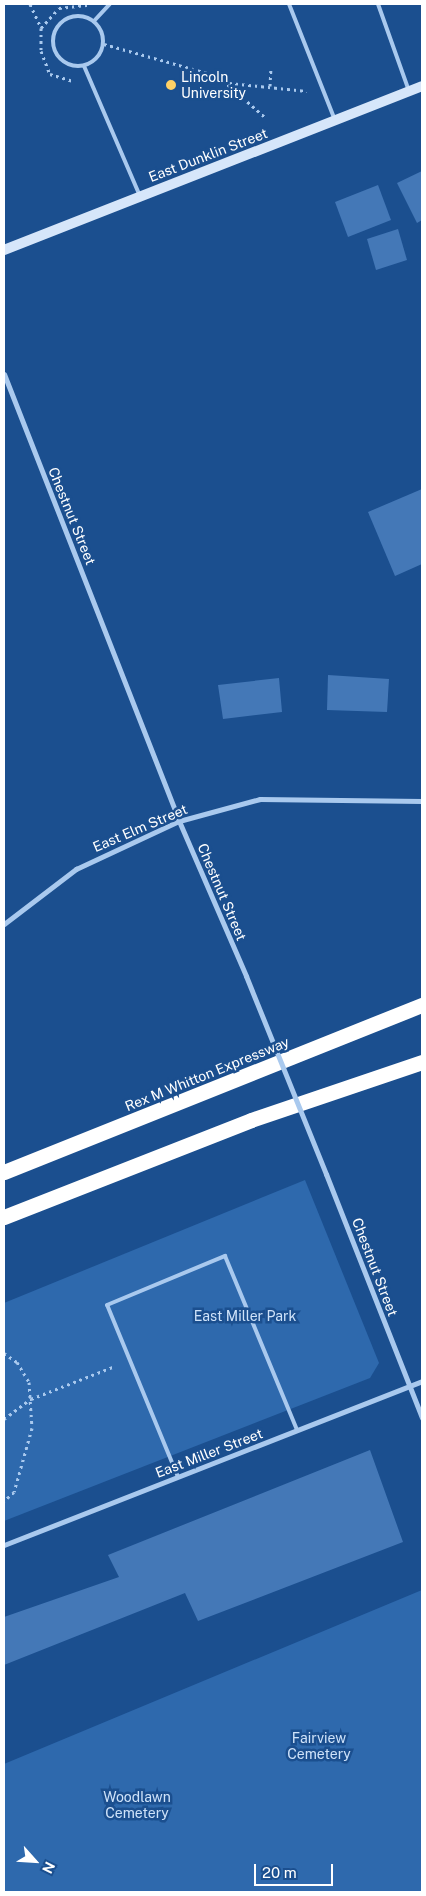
<!DOCTYPE html>
<html>
<head>
<meta charset="utf-8">
<style>
	body { margin:0 }
	#map { position:relative; width:426px; height:1896px; overflow:hidden; background:#1b4f8f; font-family:"Public Sans",sans-serif }
	div>[style] { position:absolute }
	.green>* { inset:0; background:#2e69ad }
	.building>* { inset:0; background:#4478b7 }
	.path>* { height:3px; margin-top:-1.5px; transform-origin:0; background:repeating-linear-gradient(90deg,#a9c9ee 0 2.5px,transparent 0 6.5px) }
	.service>* { height:4px; margin:-2px; padding:0 2px; transform-origin:2px; border-radius:2px; background:#a9c9ee }
	.service>.ring { margin:-2px; padding:0; box-sizing:content-box; background:none; border:4px solid #a9c9ee; border-radius:50% }
	.minor>* { height:5px; margin:-2.5px; padding:0 2.5px; transform-origin:2.5px; border-radius:2.5px; background:#a9c9ee }
	.secondary>* { height:10px; margin:-5px; padding:0 5px; transform-origin:5px; border-radius:5px; background:#d6e6fa }
	.motorway>* { height:15px; margin:-7.5px; padding:0 7.5px; transform-origin:7.5px; border-radius:7.5px; background:#fff }
	.minor-bridge>* { height:5px; margin:-2.5px; padding:0 2.5px; transform-origin:2.5px; border-radius:2.5px; background:#a9c9ee }
	.dots>* { width:14px; height:14px; translate:-50% -50%; box-sizing:border-box; border:2px solid #1b4f8f; border-radius:50% }
	span { translate:-50% -50%; white-space:nowrap; text-align:center; line-height:1.15; -webkit-text-stroke:5px #1b4f8f; paint-order:stroke }
	.poi-label { font-size:14px; color:#fff }
	.left { translate:0 -50%; text-align:left }
	.street-label { font-size:14px; color:#fff }
	.park-label { font-size:14px; color:#cfe3fa }
	.frame { position:absolute; inset:0; border:5px solid #fff; pointer-events:none }
	.north { position:absolute; left:10px; top:1836px; width:50px; height:50px; -webkit-text-stroke:4px #1b4f8f; paint-order:stroke; rotate:116deg; font-size:14px; font-weight:700; line-height:20px; text-align:center; color:#fff }
	.north::after { content:''; display:block; margin:auto; width:18px; height:22px; background:#fff; clip-path:polygon(50% 0,100% 100%,50% 72%,0 100%) }
	.scale { position:absolute; left:254px; top:1864px; width:79px; height:22px; box-sizing:border-box; border:2px solid #fff; border-top:0; padding-left:6px; font-size:15px; line-height:18px; white-space:nowrap; color:#fff; -webkit-text-stroke:4px #1b4f8f; paint-order:stroke }
</style>
</head>
<body>
<div id="map">
	<div class="green">
		<i style="clip-path:polygon(305px 1180px,379px 1363px,370px 1378px,4px 1521px,4px 1303px)"></i>
		<i style="clip-path:polygon(422px 1590px,422px 1892px,4px 1892px,4px 1764px)"></i>
	</div>
	<div class="building">
		<i style="clip-path:polygon(422px 171px,422px 220px,417px 223px,397px 183px)"></i>
		<i style="clip-path:polygon(378px 185px,391px 220px,348px 237px,335px 202px)"></i>
		<i style="clip-path:polygon(398px 229px,407px 260px,376px 270px,367px 239px)"></i>
		<i style="clip-path:polygon(422px 489px,422px 564px,395px 576px,368px 512px)"></i>
		<i style="clip-path:polygon(328px 675px,389px 679px,387px 712px,327px 710px)"></i>
		<i style="clip-path:polygon(279px 678px,282px 712px,223px 719px,218px 685px)"></i>
		<i style="clip-path:polygon(370px 1450px,403px 1542px,198px 1621px,185px 1593px,4px 1665px,4px 1617px,119px 1577px,108px 1555px)"></i>
	</div>
	<div class="path">
		<i style="left:30px;top:4px;width:26px;rotate:65deg"></i>
		<i style="left:41px;top:28px;width:23px;rotate:90deg"></i>
		<i style="left:41px;top:51px;width:25px;rotate:69deg"></i>
		<i style="left:50px;top:74px;width:24px;rotate:17deg"></i>
		<i style="left:41px;top:28px;width:27px;rotate:-48deg"></i>
		<i style="left:59px;top:8px;width:30px;rotate:-6deg"></i>
		<i style="left:104px;top:44px;width:118px;rotate:15.7deg"></i>
		<i style="left:218px;top:76px;width:62px;rotate:41.1deg"></i>
		<i style="left:229px;top:83px;width:78px;rotate:5.9deg"></i>
		<i style="left:270px;top:86px;width:17px;rotate:-87deg"></i>
		<i style="left:4px;top:1353px;width:16px;rotate:35deg"></i>
		<i style="left:17px;top:1362px;width:23px;rotate:59deg"></i>
		<i style="left:29px;top:1382px;width:46px;rotate:86.3deg"></i>
		<i style="left:32px;top:1428px;width:66px;rotate:105.7deg"></i>
		<i style="left:14px;top:1492px;width:13px;rotate:138deg"></i>
		<i style="left:4px;top:1419px;width:34px;rotate:-37deg"></i>
		<i style="left:31px;top:1399px;width:90px;rotate:-21.4deg"></i>
	</div>
	<div class="service">
		<i style="left:289px;top:4px;width:125px;rotate:68.4deg"></i>
		<i style="left:378px;top:4px;width:92px;rotate:70.4deg"></i>
		<i class="ring" style="left:53px;top:16px;width:46px;height:46px"></i>
		<i style="left:94px;top:21px;width:23px;rotate:-47deg"></i>
		<i style="left:84px;top:66px;width:142px;rotate:66.7deg"></i>
		<i style="left:178px;top:1477px;width:186px;rotate:-112.4deg"></i>
		<i style="left:107px;top:1305px;width:128px;rotate:-22.6deg"></i>
		<i style="left:225px;top:1256px;width:188px;rotate:67.5deg"></i>
	</div>
	<div class="minor">
		<i style="left:4px;top:374px;width:480px;rotate:68.6deg"></i>
		<i style="left:179px;top:821px;width:169px;rotate:66.6deg"></i>
		<i style="left:4px;top:924px;width:91px;rotate:-37.4deg"></i>
		<i style="left:76px;top:869px;width:114px;rotate:-25deg"></i>
		<i style="left:179px;top:821px;width:84px;rotate:-15.2deg"></i>
		<i style="left:260px;top:799px;width:162px;rotate:0.7deg"></i>
		<i style="left:326px;top:1174px;width:262px;rotate:68.5deg"></i>
		<i style="left:4px;top:1545px;width:449px;rotate:-21.4deg"></i>
	</div>
	<div class="secondary">
		<i style="left:4px;top:250px;width:449px;rotate:-21.4deg"></i>
	</div>
	<div class="motorway">
		<i style="left:4px;top:1172px;width:450px;rotate:-21.8deg"></i>
		<i style="left:4px;top:1217px;width:265px;rotate:-21.4deg"></i>
		<i style="left:251px;top:1120px;width:181px;rotate:-18.7deg"></i>
	</div>
	<div class="minor-bridge">
		<i style="left:246px;top:976px;width:214px;rotate:68deg"></i>
	</div>
	<div class="dots">
		<i style="left:171px;top:85px;background:#ffd166"></i>
	</div>
	<div class="poi-label">
		<span class="left" style="left:181px;top:85px">Lincoln<br>University</span>
	</div>
	<div class="street-label">
		<span style="left:208px;top:155px;rotate:-21deg">East Dunklin Street</span>
		<span style="left:72px;top:516px;rotate:68deg">Chestnut Street</span>
		<span style="left:140px;top:828px;rotate:-23deg">East Elm Street</span>
		<span style="left:222px;top:892px;rotate:67deg">Chestnut Street</span>
		<span style="left:207px;top:1074px;rotate:-22deg">Rex M Whitton Expressway</span>
		<span style="left:375px;top:1267px;rotate:69deg">Chestnut Street</span>
		<span style="left:209px;top:1453px;rotate:-21deg">East Miller Street</span>
	</div>
	<div class="park-label">
		<span style="left:245px;top:1316px">East Miller Park</span>
		<span style="left:319px;top:1746px">Fairview<br>Cemetery</span>
		<span style="left:137px;top:1805px">Woodlawn<br>Cemetery</span>
	</div>
	<div class="frame"></div>
	<div class="north">N</div>
	<div class="scale">20 m</div>
</div>
</body>
</html>
